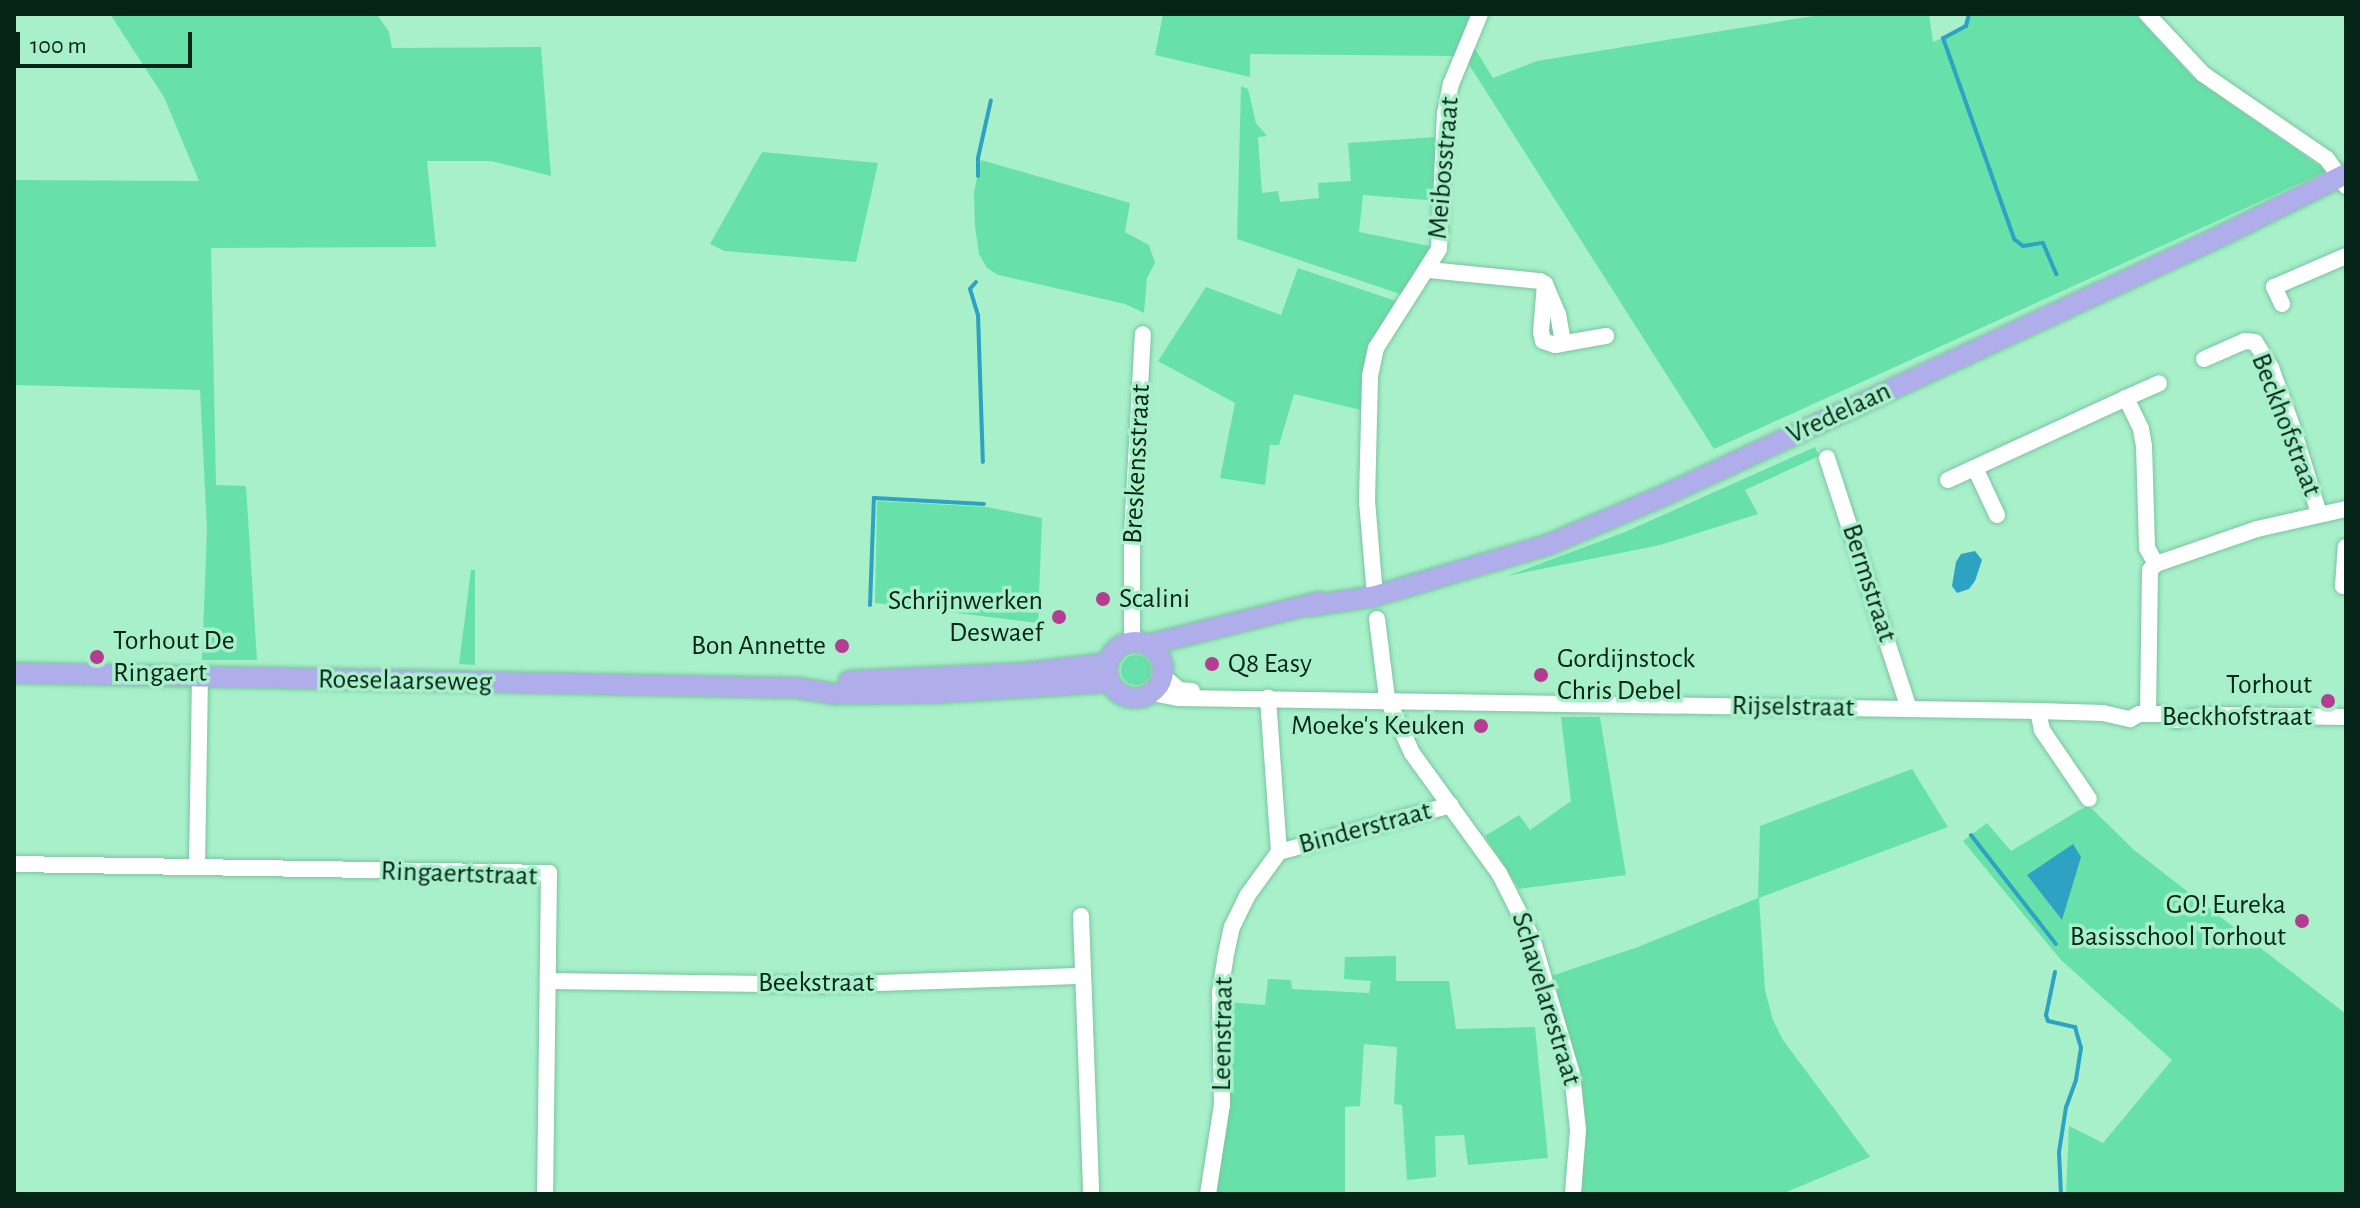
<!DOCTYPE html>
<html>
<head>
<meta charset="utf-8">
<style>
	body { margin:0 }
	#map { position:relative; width:2360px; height:1208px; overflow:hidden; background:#a7f0ca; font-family:"Alegreya Sans",sans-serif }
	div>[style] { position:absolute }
	.green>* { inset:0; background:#67e1a9 }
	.round { border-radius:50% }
	.water>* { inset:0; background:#2da2c3 }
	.stream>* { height:4px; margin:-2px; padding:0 2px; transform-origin:2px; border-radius:2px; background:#2da2c3 }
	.roads { filter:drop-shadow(0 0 2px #7cc4a0) drop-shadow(0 0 2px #7cc4a0) }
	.minor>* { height:16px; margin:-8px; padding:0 8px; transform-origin:8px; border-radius:8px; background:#fff }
	.major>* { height:20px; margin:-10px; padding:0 10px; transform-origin:10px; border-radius:10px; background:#afaeea }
	.major>.ring { margin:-10px; padding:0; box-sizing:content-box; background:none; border:20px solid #afaeea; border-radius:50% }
	.dots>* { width:22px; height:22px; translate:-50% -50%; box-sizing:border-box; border:4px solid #a7f0ca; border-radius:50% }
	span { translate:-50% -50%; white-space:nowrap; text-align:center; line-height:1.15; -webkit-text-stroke:7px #a7f0ca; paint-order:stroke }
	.street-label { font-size:28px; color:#062417 }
	.poi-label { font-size:28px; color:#062417 }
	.left { translate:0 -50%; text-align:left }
	.right { translate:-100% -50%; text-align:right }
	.frame { position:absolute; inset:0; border:16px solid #062417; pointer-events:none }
	.scale { position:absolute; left:16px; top:32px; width:176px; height:36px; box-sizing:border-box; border:4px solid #062417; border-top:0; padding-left:10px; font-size:24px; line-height:28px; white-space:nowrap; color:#062417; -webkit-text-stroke:6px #a7f0ca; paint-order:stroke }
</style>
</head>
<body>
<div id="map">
	<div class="green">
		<i style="clip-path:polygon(110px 14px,377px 14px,389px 32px,392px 48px,541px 47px,551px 176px,491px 161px,427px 161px,436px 247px,211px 248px,216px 485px,246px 486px,257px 660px,202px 660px,207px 529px,200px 390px,14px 385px,14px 180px,199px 181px,164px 97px)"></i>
		<i style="clip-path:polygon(1163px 14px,1475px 14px,1454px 56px,1250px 54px,1250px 77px,1155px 55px)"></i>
		<i style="clip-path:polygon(1826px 14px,1929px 14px,1933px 42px,1960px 31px,1969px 14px,2135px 14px,2194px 78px,2327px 171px,1714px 449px,1466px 60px,1472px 44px,1493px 78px,1537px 61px)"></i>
		<i style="clip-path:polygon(1241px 86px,1248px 89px,1256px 123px,1267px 136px,1258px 137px,1262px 193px,1278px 191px,1280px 202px,1319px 198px,1318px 183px,1351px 181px,1348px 143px,1436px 137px,1439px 142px,1439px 201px,1363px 195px,1359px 232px,1434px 247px,1403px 295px,1237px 239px)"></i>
		<i style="clip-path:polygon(762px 152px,878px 163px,856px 262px,725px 251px,710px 244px)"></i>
		<i style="clip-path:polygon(981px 160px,1130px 203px,1125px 232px,1149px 245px,1155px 263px,1147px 278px,1144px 313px,1125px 304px,998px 275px,987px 268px,979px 254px,975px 226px,974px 192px)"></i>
		<i style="clip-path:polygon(1298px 268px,1396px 301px,1367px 349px,1361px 410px,1294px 394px,1279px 445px,1270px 445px,1265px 485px,1220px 478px,1235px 403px,1158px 361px,1206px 287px,1281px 315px)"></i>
		<i style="clip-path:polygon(1815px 447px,1819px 456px,1745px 490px,1758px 514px,1660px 545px,1507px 576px,1625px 532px)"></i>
		<i style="clip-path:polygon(877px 501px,987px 507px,1042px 518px,1038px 623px,875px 603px)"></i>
		<i style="clip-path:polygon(471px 570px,475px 570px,475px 665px,459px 664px)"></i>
		<i class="round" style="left:1121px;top:655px;width:30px;height:30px"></i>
		<i style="clip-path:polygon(1561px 717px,1600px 717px,1626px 875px,1519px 889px,1485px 836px,1519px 815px,1530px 830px,1571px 801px)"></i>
		<i style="clip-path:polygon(1912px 769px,1948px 827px,1759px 898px,1765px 990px,1773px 1020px,1783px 1040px,1870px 1157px,1782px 1194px,1581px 1194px,1586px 1126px,1582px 1091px,1551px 976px,1638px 947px,1758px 898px,1760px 826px)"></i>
		<i style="clip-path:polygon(2088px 805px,2134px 850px,2346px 1014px,2346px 1194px,2066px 1194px,2069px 1126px,2103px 1143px,2172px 1060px,2061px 960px,1963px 841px,1987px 823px,2011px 851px)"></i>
		<i style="clip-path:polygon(1396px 956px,1396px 981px,1449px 981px,1456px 1029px,1535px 1027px,1548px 1158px,1468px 1165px,1464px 1135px,1435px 1136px,1436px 1177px,1407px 1180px,1402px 1105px,1394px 1104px,1397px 1047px,1364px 1044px,1360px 1106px,1345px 1107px,1345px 1194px,1215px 1193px,1225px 1130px,1226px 1002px,1265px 1005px,1268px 979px,1291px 980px,1292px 989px,1369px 993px,1371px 981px,1344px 979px,1345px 957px)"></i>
	</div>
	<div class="water">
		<i style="clip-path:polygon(1975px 551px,1982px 560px,1975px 581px,1969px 589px,1957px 593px,1952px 586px,1956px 562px,1961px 554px)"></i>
		<i style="clip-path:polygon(2073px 844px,2081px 857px,2062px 920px,2027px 875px)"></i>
	</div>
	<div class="stream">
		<i style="left:1969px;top:14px;width:12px;rotate:104deg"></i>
		<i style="left:1966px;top:26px;width:26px;rotate:152deg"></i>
		<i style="left:1943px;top:38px;width:213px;rotate:70.5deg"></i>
		<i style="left:2014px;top:239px;width:11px;rotate:38deg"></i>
		<i style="left:2023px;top:246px;width:20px;rotate:-9deg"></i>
		<i style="left:2043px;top:243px;width:34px;rotate:67deg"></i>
		<i style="left:978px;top:176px;width:18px;rotate:-90deg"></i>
		<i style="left:978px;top:158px;width:59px;rotate:-77.4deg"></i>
		<i style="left:976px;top:282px;width:9px;rotate:131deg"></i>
		<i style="left:970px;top:289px;width:27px;rotate:73deg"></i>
		<i style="left:978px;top:315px;width:147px;rotate:88.1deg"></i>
		<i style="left:870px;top:605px;width:107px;rotate:-87.9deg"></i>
		<i style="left:874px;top:498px;width:110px;rotate:3.1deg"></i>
		<i style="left:1971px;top:835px;width:138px;rotate:52.1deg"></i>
		<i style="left:2055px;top:972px;width:44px;rotate:101.8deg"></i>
		<i style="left:2046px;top:1015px;width:6px;rotate:72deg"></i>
		<i style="left:2048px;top:1021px;width:28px;rotate:13deg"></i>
		<i style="left:2075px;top:1027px;width:22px;rotate:74deg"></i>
		<i style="left:2081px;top:1048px;width:32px;rotate:99deg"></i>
		<i style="left:2076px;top:1080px;width:29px;rotate:110deg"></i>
		<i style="left:2066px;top:1107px;width:46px;rotate:98.8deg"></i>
		<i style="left:2059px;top:1152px;width:42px;rotate:87.3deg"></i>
	</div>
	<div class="roads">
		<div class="minor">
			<i style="left:2147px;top:14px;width:82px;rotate:47deg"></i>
			<i style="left:2203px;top:74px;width:150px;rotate:34.4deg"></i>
			<i style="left:2327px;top:159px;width:33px;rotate:55deg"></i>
			<i style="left:1429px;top:270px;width:112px;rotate:5.7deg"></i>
			<i style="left:1540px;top:281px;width:6px;rotate:31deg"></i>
			<i style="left:1545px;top:284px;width:48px;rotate:94.8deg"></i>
			<i style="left:1541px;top:332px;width:9px;rotate:77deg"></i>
			<i style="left:1543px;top:341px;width:13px;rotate:18deg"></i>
			<i style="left:1555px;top:345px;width:52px;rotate:-10deg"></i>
			<i style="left:1545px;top:284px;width:33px;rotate:67deg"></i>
			<i style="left:1558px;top:314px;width:28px;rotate:80deg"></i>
			<i style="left:2282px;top:304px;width:19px;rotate:-115deg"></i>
			<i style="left:2274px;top:287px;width:78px;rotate:-23.3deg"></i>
			<i style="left:2204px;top:359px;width:45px;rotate:-23.7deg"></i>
			<i style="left:2245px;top:341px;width:10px;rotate:6deg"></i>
			<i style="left:2255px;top:342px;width:31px;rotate:58deg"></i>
			<i style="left:2271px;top:368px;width:62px;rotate:70.1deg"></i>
			<i style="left:2292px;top:426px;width:92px;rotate:72.9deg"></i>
			<i style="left:2126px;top:398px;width:36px;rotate:-24deg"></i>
			<i style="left:1827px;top:458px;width:264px;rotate:71.9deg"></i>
			<i style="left:1975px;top:468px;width:52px;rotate:64.9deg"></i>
			<i style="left:1948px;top:480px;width:196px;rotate:-24.7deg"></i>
			<i style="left:2126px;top:398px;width:34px;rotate:64deg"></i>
			<i style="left:2141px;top:429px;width:17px;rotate:80deg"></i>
			<i style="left:2144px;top:446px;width:102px;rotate:88.3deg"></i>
			<i style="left:2147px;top:548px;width:18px;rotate:61deg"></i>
			<i style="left:2343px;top:586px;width:39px;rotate:-86deg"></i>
			<i style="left:1375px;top:596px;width:95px;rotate:-94.8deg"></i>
			<i style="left:1367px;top:501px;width:125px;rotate:-88.6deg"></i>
			<i style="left:1370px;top:376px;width:29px;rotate:-78deg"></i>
			<i style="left:1376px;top:348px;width:117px;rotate:-57.5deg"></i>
			<i style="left:1439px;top:249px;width:135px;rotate:-87.5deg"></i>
			<i style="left:1445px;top:114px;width:31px;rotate:-79deg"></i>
			<i style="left:1451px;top:84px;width:76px;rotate:-67.5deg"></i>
			<i style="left:1377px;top:619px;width:80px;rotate:82.8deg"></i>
			<i style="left:1387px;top:698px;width:60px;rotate:65.6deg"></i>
			<i style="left:1412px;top:753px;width:148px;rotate:54.1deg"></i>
			<i style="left:1499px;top:873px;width:73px;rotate:63.1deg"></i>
			<i style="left:1532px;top:938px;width:142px;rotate:73.6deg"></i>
			<i style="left:1572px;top:1074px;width:56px;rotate:83.9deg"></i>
			<i style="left:1578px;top:1130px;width:64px;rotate:94.5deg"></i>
			<i style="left:1132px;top:642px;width:107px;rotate:-90deg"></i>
			<i style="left:1132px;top:535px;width:201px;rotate:-86.9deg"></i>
			<i style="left:1163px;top:676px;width:21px;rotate:41deg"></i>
			<i style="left:1179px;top:690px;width:13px;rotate:4deg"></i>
			<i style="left:1152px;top:693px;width:25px;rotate:11deg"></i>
			<i style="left:1177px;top:698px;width:861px;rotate:0.87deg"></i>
			<i style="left:2038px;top:711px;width:65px;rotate:1.8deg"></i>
			<i style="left:2103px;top:713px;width:28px;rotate:13deg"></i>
			<i style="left:2130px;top:719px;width:10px;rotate:-29deg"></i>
			<i style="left:2139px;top:714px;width:24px"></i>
			<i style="left:2163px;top:714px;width:14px;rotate:25deg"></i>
			<i style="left:2176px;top:720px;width:30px;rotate:-9deg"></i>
			<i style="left:2206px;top:715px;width:140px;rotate:0.8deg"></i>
			<i style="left:2038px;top:711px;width:19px;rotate:78deg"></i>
			<i style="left:2042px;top:730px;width:83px;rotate:55.7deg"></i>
			<i style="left:2148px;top:714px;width:144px;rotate:-89.2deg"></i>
			<i style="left:2150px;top:570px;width:8px;rotate:-45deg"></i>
			<i style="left:2156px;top:564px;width:107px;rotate:-19.1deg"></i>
			<i style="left:2257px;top:529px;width:91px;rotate:-12.7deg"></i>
			<i style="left:1279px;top:852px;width:178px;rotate:-15.3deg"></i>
			<i style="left:14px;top:864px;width:535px;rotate:0.96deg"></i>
			<i style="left:549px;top:873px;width:321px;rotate:90.7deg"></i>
			<i style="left:197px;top:867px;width:190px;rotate:-89.1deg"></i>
			<i style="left:1081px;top:916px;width:278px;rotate:87.9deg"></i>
			<i style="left:548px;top:981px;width:273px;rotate:0.8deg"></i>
			<i style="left:821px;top:985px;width:262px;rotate:-2deg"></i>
			<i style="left:1208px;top:1194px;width:90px;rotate:-81.1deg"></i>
			<i style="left:1222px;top:1105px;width:113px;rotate:-91deg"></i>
			<i style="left:1220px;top:992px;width:33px;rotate:-81deg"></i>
			<i style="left:1225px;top:959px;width:33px;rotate:-78deg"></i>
			<i style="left:1232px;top:927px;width:34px;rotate:-64deg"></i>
			<i style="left:1247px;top:896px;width:54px;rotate:-54deg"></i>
			<i style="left:1279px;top:852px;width:155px;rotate:-94.1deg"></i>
		</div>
		<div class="major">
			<i style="left:1310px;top:606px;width:66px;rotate:-8.7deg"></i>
			<i style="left:1375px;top:596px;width:183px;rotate:-16.5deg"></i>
			<i style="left:1550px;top:544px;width:127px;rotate:-23.1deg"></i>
			<i style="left:1667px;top:494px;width:609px;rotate:-24.97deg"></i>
			<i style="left:2219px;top:237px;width:142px;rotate:-26.4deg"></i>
			<i class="ring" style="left:1107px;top:642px;width:36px;height:36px"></i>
			<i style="left:1147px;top:645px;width:178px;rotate:-14deg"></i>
			<i style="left:14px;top:673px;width:783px;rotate:1.1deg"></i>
			<i style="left:797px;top:688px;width:38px;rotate:9deg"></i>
			<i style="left:835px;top:694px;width:99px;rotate:-0.6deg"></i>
			<i style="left:934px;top:693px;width:176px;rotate:-3.6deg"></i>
			<i style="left:849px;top:681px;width:177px;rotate:-2.6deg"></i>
			<i style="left:1026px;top:673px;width:83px;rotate:-7deg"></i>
		</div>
	</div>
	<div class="dots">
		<i style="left:1103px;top:599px;background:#b43c91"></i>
		<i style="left:1059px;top:617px;background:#b43c91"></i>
		<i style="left:842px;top:646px;background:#b43c91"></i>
		<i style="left:97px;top:657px;background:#b43c91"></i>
		<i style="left:1212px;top:664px;background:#b43c91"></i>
		<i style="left:1541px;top:675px;background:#b43c91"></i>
		<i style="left:2328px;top:701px;background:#b43c91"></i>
		<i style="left:1481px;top:726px;background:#b43c91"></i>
		<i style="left:2302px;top:921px;background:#b43c91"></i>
	</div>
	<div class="street-label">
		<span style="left:1444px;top:168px;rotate:-85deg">Meibosstraat</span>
		<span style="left:1839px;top:413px;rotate:-25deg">Vredelaan</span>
		<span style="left:2286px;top:425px;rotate:69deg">Beckhofstraat</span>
		<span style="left:1137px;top:464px;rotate:-87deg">Breskensstraat</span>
		<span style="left:1869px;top:583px;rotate:72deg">Bermstraat</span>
		<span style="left:405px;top:681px;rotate:1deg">Roeselaarseweg</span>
		<span style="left:1793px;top:707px;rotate:1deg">Rijselstraat</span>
		<span style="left:1365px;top:828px;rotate:-15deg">Binderstraat</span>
		<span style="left:459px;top:874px;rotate:2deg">Ringaertstraat</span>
		<span style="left:816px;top:983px">Beekstraat</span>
		<span style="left:1546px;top:999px;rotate:73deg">Schavelarestraat</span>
		<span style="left:1223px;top:1034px;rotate:-89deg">Leenstraat</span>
	</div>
	<div class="poi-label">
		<span class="left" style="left:1119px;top:599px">Scalini</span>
		<span class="right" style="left:1043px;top:617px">Schrijnwerken<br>Deswaef</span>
		<span class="left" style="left:113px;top:657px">Torhout De<br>Ringaert</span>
		<span class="right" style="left:826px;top:646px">Bon Annette</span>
		<span class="left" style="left:1557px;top:675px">Gordijnstock<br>Chris Debel</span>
		<span class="left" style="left:1228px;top:664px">Q8 Easy</span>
		<span class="right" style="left:2312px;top:701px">Torhout<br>Beckhofstraat</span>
		<span class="right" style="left:1465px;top:726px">Moeke's Keuken</span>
		<span class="right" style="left:2286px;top:921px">GO! Eureka<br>Basisschool Torhout</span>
	</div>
	<div class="frame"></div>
	<div class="scale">100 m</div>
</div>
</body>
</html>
